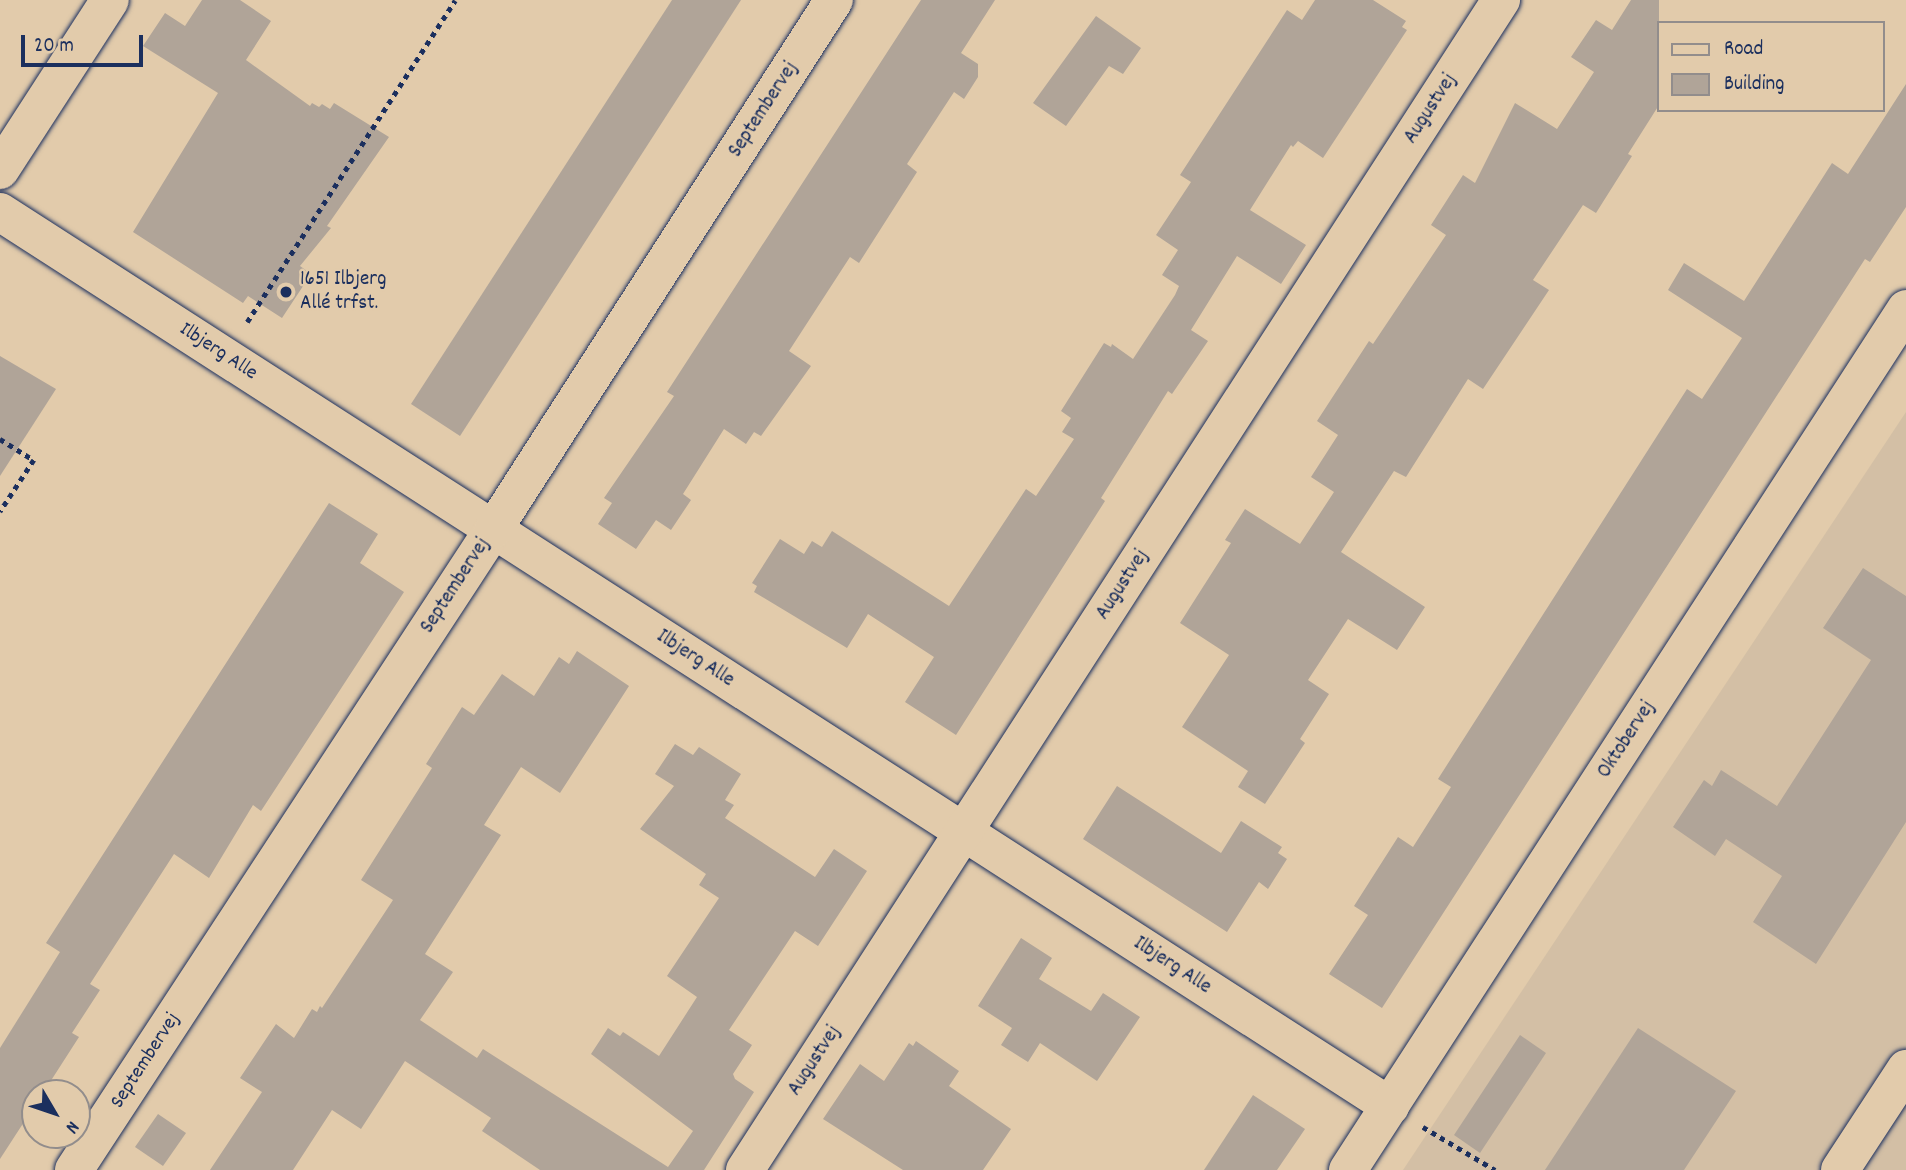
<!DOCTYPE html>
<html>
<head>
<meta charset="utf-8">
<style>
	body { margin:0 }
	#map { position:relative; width:1906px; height:1170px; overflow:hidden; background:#e2cbab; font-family:Dekko,sans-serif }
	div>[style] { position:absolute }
	.built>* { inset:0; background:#d3bfa5 }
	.building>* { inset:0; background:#b0a498 }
	.path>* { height:4.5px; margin-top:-2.25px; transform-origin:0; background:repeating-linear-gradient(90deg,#1b2f5e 0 5px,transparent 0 10px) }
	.roads { filter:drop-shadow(0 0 2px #1b2f5e) drop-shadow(0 0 2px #1b2f5e) }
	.minor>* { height:38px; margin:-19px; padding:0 19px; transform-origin:19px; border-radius:19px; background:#e2cbab }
	.dots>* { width:19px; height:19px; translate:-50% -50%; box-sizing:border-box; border:4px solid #e2cbab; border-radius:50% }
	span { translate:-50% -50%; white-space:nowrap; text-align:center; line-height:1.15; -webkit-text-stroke:5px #e2cbab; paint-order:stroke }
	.street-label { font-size:21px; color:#1b2f5e }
	.poi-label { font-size:21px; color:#1b2f5e }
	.left { translate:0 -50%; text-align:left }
	.legend { position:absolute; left:1657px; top:21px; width:228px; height:91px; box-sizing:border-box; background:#e2cbab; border:2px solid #928d8c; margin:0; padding:9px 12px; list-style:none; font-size:21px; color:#1b2f5e }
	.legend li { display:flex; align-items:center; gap:14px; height:35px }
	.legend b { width:35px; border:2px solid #928d8c }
	.north { position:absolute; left:21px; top:1079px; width:70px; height:70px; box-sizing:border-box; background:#e2cbab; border:2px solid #928d8c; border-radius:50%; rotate:129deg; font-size:19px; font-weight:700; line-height:28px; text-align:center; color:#1b2f5e }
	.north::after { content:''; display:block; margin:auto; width:24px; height:32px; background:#1b2f5e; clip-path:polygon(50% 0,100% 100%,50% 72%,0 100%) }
	.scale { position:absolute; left:21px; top:35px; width:122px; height:32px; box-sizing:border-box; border:4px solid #1b2f5e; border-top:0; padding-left:9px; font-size:21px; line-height:24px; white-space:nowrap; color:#1b2f5e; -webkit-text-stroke:5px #e2cbab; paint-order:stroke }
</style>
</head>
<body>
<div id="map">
	<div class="built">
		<i style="clip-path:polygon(1906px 412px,1906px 1170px,1403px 1170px)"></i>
	</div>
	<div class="building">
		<i style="clip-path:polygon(202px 0,240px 0,271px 21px,246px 60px,310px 106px,312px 103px,319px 107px,322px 104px,330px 109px,334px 103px,389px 137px,327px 226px,331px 228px,300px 266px,311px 274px,282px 318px,248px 296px,243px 303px,133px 232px,218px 93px,143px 46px,165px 13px,185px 26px)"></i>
		<i style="clip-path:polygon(672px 0,741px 0,460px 436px,411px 404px)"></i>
		<i style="clip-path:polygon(921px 0,995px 0,961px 53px,978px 64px,978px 77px,964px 99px,954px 92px,907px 164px,917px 172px,859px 263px,850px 257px,789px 351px,811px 366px,761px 436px,754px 432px,746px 444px,724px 429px,683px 494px,691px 500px,671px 530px,656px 520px,636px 549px,598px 524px,612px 503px,604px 498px,674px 396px,667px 392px)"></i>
		<i style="clip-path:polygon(1315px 0,1373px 0,1406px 21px,1402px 27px,1407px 30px,1323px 158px,1298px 141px,1293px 147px,1291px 145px,1250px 210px,1306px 245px,1281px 284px,1237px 256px,1191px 330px,1208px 341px,1172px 394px,1168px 391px,1101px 498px,1105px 501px,956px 735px,905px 702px,934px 657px,868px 614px,847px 648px,754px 592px,757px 586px,752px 583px,780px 539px,804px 554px,812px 541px,822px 547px,832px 531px,949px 606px,1026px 489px,1036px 496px,1074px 439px,1062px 432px,1071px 418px,1061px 411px,1104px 343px,1111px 347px,1112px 344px,1133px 359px,1175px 295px,1179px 286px,1162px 275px,1178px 250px,1156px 235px,1191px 182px,1180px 175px,1287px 10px,1302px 20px)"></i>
		<i style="clip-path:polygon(1631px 0,1659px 0,1659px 105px,1628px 154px,1632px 156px,1596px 213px,1583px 205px,1533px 280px,1549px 290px,1483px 389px,1468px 379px,1406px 477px,1394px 471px,1341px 552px,1425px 607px,1397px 650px,1348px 619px,1308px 680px,1329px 694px,1300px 739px,1305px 743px,1265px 804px,1238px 787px,1248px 771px,1182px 727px,1229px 655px,1180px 623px,1231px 543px,1225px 540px,1245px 509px,1300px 544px,1334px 492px,1311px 477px,1338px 435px,1317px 421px,1369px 341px,1373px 344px,1446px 235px,1431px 225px,1463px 175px,1475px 183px,1515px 103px,1557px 129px,1594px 72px,1571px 57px,1596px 20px,1612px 30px)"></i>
		<i style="clip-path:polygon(1096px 16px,1141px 48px,1123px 74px,1109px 66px,1066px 126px,1033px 103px)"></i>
		<i style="clip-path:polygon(1906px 84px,1906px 207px,1870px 262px,1865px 259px,1382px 1008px,1329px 974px,1368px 915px,1354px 906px,1398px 837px,1413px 847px,1451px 787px,1438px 779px,1687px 389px,1702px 399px,1742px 338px,1668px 290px,1684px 263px,1744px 301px,1832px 163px,1848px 174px)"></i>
		<i style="clip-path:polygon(0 356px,56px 389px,0 476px)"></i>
		<i style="clip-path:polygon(329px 503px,378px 534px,360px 563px,404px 592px,261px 811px,253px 805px,209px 878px,174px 854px,90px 984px,100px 990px,72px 1033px,79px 1037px,43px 1093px,35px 1093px,35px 1105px,0 1159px,0 1048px,60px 952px,46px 943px)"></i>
		<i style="clip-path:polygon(1863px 568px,1906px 596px,1906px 822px,1816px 964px,1753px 922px,1782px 876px,1726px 839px,1715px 856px,1673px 827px,1704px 780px,1712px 786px,1721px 770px,1777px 806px,1871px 660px,1823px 628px)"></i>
		<i style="clip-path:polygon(577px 651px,629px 686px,560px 793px,521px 767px,484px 825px,501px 835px,425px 954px,453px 972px,420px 1020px,477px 1058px,483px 1049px,668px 1167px,693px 1131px,591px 1054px,608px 1028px,620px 1036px,623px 1032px,659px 1056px,697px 997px,667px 976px,719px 898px,699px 885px,706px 874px,640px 829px,674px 786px,655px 774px,675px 744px,693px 755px,699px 747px,741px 774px,725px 800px,734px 805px,725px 818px,815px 877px,834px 849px,867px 871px,818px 946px,795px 931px,729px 1030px,752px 1045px,733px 1074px,735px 1079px,754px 1092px,704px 1170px,540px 1170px,482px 1131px,491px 1118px,405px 1061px,361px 1129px,332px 1110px,293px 1170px,210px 1170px,262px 1092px,240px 1078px,276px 1024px,294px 1038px,312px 1009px,317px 1012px,320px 1006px,322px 1008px,393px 900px,361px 880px,432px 768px,426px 764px,462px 707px,474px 715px,502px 674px,534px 696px,559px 657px,569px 664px)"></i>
		<i style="clip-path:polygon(1117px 786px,1221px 853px,1241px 821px,1282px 847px,1278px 853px,1287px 859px,1268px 889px,1259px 882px,1227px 932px,1083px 839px)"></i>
		<i style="clip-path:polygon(1021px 938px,1052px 958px,1039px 979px,1091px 1011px,1103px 993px,1140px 1017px,1097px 1081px,1040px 1043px,1028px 1062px,1001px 1045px,1012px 1028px,978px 1006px)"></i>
		<i style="clip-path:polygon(1638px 1028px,1736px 1091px,1684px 1170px,1545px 1170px)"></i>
		<i style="clip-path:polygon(1520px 1035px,1546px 1053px,1480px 1153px,1454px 1135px)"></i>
		<i style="clip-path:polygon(916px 1041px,959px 1071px,949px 1086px,1011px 1129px,983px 1170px,903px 1170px,823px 1119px,860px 1064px,884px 1081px,909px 1043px,913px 1046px)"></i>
		<i style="clip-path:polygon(1253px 1095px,1305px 1129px,1277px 1170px,1204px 1170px)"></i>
		<i style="clip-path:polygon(158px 1114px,186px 1133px,163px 1166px,135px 1147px)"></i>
	</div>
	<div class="path">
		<i style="left:247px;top:322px;width:383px;rotate:-57.1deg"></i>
		<i style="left:0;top:439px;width:40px;rotate:32deg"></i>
		<i style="left:34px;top:460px;width:62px;rotate:123.2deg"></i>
		<i style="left:1423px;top:1127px;width:84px;rotate:30.8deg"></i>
	</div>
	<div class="roads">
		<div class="minor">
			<i style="left:0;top:170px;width:202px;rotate:-57.1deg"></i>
			<i style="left:0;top:212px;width:1653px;rotate:32.75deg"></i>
			<i style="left:74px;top:1170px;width:765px;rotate:-56.79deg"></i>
			<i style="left:493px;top:530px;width:630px;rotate:-57.24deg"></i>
			<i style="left:745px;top:1170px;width:1393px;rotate:-57.13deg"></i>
			<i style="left:1348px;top:1170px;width:1026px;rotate:-57.05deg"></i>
			<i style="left:1840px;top:1170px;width:121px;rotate:-56.8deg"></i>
		</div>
	</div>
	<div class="dots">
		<i style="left:286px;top:292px;background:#1b2f5e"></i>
	</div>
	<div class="street-label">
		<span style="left:1431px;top:109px;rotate:-57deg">Augustvej</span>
		<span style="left:764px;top:110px;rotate:-57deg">Septembervej</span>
		<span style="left:218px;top:352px;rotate:33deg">Ilbjerg Alle</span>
		<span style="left:1123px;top:585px;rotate:-57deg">Augustvej</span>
		<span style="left:456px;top:586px;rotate:-57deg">Septembervej</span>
		<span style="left:695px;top:659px;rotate:33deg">Ilbjerg Alle</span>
		<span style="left:1627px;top:740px;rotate:-57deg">Oktobervej</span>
		<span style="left:1172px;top:966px;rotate:33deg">Ilbjerg Alle</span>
		<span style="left:146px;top:1061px;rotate:-57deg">Septembervej</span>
		<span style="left:815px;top:1061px;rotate:-57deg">Augustvej</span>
	</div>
	<div class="poi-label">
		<span class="left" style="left:300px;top:292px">1651 Ilbjerg<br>Allé trfst.</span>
	</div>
	<ul class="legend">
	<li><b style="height:9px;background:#e2cbab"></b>Road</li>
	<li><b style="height:19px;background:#b0a498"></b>Building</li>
	</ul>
	<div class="north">N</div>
	<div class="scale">20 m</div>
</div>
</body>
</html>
